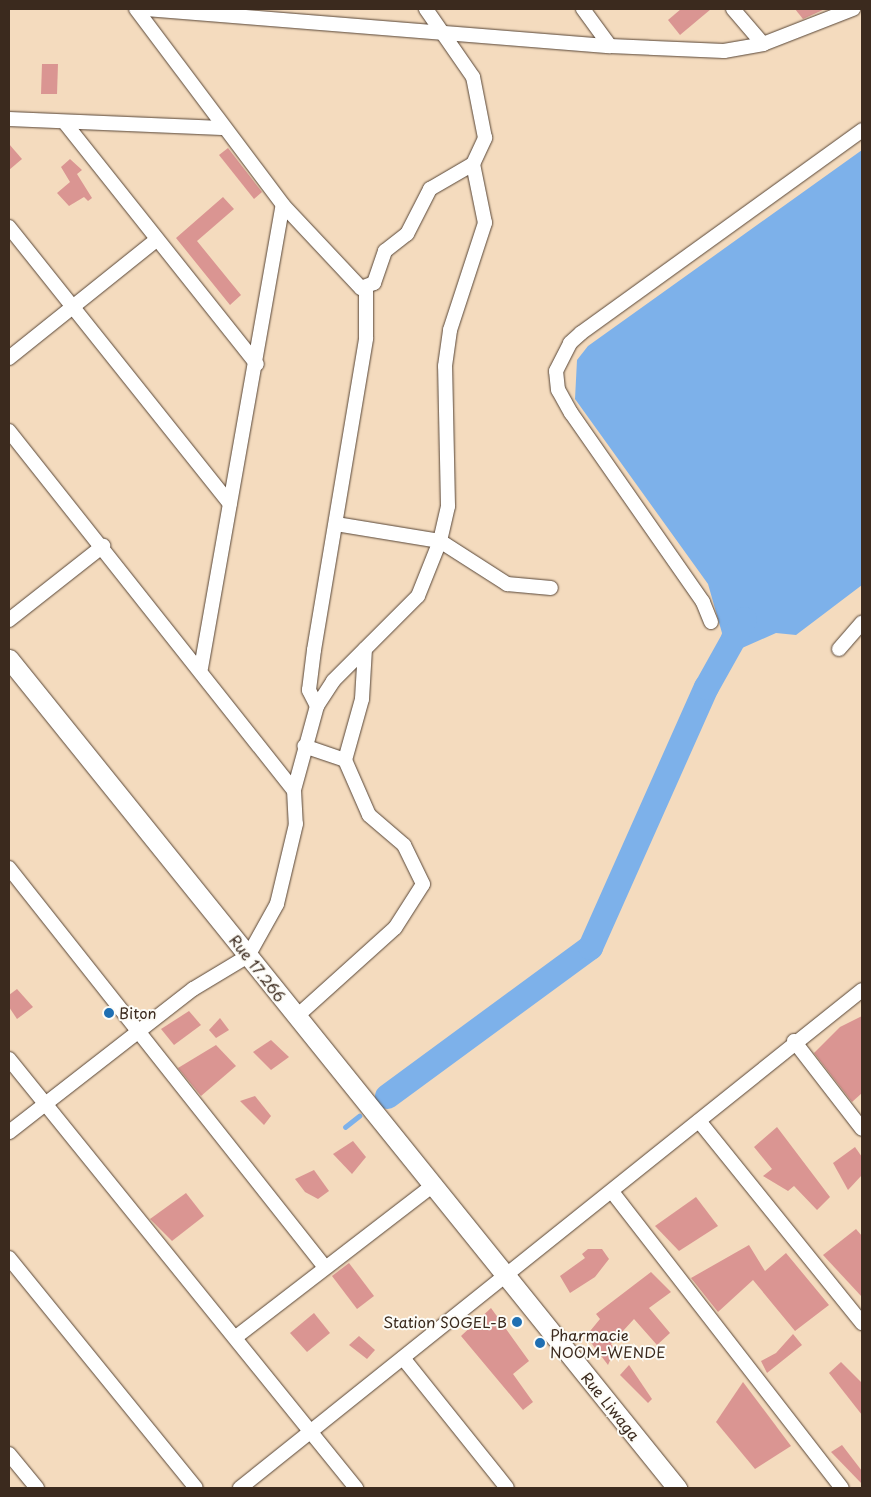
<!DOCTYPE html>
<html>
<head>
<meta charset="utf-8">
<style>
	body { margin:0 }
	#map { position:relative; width:871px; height:1497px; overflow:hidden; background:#f4dbbe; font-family:"Playpen Sans",sans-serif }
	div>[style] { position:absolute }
	.water>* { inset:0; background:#7db1ea }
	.stream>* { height:4.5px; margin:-2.25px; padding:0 2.25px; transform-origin:2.25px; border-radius:2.25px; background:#7db1ea }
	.river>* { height:25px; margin:-12.5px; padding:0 12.5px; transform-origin:12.5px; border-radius:12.5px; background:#7db1ea }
	.building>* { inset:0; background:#da9592 }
	.roads { filter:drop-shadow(0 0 1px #574536) drop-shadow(0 0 1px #574536) }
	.minor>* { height:14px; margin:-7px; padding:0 7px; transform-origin:7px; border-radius:7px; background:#fff }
	.secondary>* { height:19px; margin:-9.5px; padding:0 9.5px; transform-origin:9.5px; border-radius:9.5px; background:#fff }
	.dots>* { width:14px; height:14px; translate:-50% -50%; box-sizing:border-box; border:2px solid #fdfcf7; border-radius:50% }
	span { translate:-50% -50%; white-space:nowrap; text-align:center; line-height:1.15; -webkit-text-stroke:4px #fdfcf7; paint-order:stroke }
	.street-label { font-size:15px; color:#3b2a1e }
	.poi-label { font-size:15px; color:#3b2a1e }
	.left { translate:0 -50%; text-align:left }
	.right { translate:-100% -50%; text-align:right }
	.frame { position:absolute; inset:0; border:10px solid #3b2a1e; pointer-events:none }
</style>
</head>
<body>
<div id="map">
	<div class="water">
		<i style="clip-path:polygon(862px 150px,862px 585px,796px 635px,776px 633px,733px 652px,720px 645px,722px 633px,708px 584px,575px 399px,577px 360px,588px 346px)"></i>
	</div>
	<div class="stream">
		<i style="left:345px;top:1127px;width:18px;rotate:-38deg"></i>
	</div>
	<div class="river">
		<i style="left:387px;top:1096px;width:252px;rotate:-36.3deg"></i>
		<i style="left:590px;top:947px;width:285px;rotate:-66deg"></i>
		<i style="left:706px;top:687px;width:78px;rotate:-60.8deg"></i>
	</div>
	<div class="building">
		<i style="clip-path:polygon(681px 9px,711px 9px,680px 35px,668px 20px)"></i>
		<i style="clip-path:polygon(795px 9px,825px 9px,803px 19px)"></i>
		<i style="clip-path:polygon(42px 64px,58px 64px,57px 94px,41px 94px)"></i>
		<i style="clip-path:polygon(9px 144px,22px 159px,9px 170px)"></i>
		<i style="clip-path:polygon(228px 148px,262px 192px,254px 199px,219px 155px)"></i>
		<i style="clip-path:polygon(70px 159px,82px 170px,77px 174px,92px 198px,88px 201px,84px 197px,69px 206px,57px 193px,70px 182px,61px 167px)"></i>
		<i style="clip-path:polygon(223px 197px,234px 209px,197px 241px,241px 295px,230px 305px,176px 238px)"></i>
		<i style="clip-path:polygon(17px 989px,33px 1007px,17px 1019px,9px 1007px,9px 995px)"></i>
		<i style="clip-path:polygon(189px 1011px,201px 1025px,174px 1045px,161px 1029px)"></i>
		<i style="clip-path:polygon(862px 1016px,862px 1093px,852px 1102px,814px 1053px,840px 1027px)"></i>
		<i style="clip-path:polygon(220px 1018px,229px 1030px,216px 1038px,209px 1030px)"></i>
		<i style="clip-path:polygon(271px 1040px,289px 1057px,271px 1070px,253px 1052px)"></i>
		<i style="clip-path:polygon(216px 1045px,236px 1066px,201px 1096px,178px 1068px)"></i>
		<i style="clip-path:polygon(255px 1096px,271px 1116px,264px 1125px,240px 1101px)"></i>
		<i style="clip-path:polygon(777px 1127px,830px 1197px,817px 1210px,794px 1186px,788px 1191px,763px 1176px,772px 1169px,754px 1147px)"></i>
		<i style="clip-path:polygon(353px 1141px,366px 1157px,352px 1174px,333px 1154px)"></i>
		<i style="clip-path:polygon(855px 1147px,862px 1157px,862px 1175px,848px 1190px,833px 1163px)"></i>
		<i style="clip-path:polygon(314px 1170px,329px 1191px,318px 1199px,305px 1192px,295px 1179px)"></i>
		<i style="clip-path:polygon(186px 1193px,204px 1216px,172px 1241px,150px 1219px)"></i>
		<i style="clip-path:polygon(696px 1197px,718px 1226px,679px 1251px,655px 1226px)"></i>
		<i style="clip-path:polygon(856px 1229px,862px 1236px,862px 1297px,823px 1255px)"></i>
		<i style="clip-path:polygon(749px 1245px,765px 1271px,786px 1253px,829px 1305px,795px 1331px,753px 1280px,718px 1312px,691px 1278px)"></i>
		<i style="clip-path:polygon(588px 1249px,602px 1249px,609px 1259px,595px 1277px,570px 1293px,560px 1276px,585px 1258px,582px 1254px)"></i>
		<i style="clip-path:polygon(349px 1263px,374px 1296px,357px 1309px,332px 1276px)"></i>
		<i style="clip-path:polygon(651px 1272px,671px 1292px,649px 1308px,670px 1333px,657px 1345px,634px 1319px,611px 1344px,615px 1349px,608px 1365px,586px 1336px,600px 1319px,596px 1314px)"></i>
		<i style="clip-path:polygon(491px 1308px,529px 1361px,513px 1374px,533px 1402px,523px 1410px,461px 1336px)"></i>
		<i style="clip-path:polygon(314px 1313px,330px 1333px,307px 1352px,290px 1333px)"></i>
		<i style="clip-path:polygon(793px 1334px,802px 1345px,767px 1373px,761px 1361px,776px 1353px)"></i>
		<i style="clip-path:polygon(359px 1336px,375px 1350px,367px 1359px,349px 1345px)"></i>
		<i style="clip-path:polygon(841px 1362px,862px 1383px,862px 1415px,829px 1373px)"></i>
		<i style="clip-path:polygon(629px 1365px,652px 1399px,648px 1403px,620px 1375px)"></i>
		<i style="clip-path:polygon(743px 1382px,791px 1446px,755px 1469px,716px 1422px)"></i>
		<i style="clip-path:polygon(842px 1445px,862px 1471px,862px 1484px,831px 1452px)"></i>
	</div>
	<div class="roads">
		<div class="minor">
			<i style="left:136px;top:9px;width:245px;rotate:53.1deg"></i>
			<i style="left:283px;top:205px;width:114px;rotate:46.8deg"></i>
			<i style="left:361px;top:288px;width:14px;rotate:-21deg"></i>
			<i style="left:374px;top:283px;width:34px;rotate:-71deg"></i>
			<i style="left:385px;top:251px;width:28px;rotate:-38deg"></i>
			<i style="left:407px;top:234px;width:51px;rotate:-62.9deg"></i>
			<i style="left:430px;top:189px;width:50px;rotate:-30.2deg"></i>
			<i style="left:146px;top:9px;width:465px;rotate:4.6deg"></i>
			<i style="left:610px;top:46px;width:114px;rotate:2.5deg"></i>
			<i style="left:724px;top:51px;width:40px;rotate:-10deg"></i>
			<i style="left:763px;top:44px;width:97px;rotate:-21.3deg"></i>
			<i style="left:583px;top:9px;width:46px;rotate:53.9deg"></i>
			<i style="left:733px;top:9px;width:46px;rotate:49.4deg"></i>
			<i style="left:9px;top:119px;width:213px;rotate:2.4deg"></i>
			<i style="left:65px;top:123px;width:308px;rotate:51.5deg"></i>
			<i style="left:9px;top:227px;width:354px;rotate:51.4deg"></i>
			<i style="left:9px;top:358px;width:187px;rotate:-38.7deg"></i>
			<i style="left:9px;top:431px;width:458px;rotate:51.6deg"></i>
			<i style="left:294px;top:790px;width:34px;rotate:87deg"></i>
			<i style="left:296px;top:824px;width:82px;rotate:103.4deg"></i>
			<i style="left:277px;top:904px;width:60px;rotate:119.1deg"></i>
			<i style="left:248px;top:956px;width:64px;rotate:149deg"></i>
			<i style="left:193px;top:989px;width:233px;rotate:142.1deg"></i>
			<i style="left:336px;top:524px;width:105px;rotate:9.3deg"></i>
			<i style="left:440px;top:541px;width:80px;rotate:32.7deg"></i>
			<i style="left:507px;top:584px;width:44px;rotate:5.2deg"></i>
			<i style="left:9px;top:620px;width:120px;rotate:-38.2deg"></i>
			<i style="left:711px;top:622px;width:22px;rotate:-112deg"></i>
			<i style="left:703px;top:602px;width:231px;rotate:-124.9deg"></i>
			<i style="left:571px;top:413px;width:26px;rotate:-119deg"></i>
			<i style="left:558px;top:390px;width:19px;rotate:-96deg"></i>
			<i style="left:556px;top:371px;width:31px;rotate:-63deg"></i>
			<i style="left:570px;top:343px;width:15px;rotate:-42deg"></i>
			<i style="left:581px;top:333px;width:347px;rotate:-35.8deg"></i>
			<i style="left:839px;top:649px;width:35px;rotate:-49deg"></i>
			<i style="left:201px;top:668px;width:470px;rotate:-80deg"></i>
			<i style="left:317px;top:706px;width:18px;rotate:-117deg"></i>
			<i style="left:309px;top:690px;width:40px;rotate:-82.9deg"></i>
			<i style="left:314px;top:650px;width:316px;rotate:-80.5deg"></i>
			<i style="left:366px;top:338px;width:49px;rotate:-90deg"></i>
			<i style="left:345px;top:760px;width:63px;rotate:-74.4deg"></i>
			<i style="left:362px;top:699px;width:50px;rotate:-86.6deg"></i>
			<i style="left:294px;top:790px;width:87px;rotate:-74.7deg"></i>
			<i style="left:317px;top:706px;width:30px;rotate:-57deg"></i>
			<i style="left:333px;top:681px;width:120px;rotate:-45deg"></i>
			<i style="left:418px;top:596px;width:59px;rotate:-68.2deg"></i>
			<i style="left:440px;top:541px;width:36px;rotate:-77deg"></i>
			<i style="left:448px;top:506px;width:140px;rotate:-91.2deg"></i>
			<i style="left:445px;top:366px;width:36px;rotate:-82deg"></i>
			<i style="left:450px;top:330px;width:113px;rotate:-71.9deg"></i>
			<i style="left:485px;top:223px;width:60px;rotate:-101.5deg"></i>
			<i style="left:473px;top:164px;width:29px;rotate:-65deg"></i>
			<i style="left:485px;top:138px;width:62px;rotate:-101.1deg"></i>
			<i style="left:473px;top:77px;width:83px;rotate:-124.7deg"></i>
			<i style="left:9px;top:868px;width:508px;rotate:51.64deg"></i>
			<i style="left:296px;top:1017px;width:133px;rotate:-42deg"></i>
			<i style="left:395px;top:928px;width:52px;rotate:-57.5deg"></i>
			<i style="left:423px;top:884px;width:43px;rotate:-116deg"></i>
			<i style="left:404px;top:845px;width:46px;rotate:-139.4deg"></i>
			<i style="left:369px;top:815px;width:60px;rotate:-113.6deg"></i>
			<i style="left:345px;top:760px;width:43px;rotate:-161.1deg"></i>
			<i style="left:794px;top:1041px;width:111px;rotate:52.3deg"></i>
			<i style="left:9px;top:1059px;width:552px;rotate:51.03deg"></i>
			<i style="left:699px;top:1121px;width:260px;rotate:51.1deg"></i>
			<i style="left:613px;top:1193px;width:373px;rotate:52.2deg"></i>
			<i style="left:9px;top:1258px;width:296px;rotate:50.9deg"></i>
			<i style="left:236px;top:1337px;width:247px;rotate:-37.6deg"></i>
			<i style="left:403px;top:1358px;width:166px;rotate:51.3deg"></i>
			<i style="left:9px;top:1454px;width:44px;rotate:50.5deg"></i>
			<i style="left:240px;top:1488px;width:797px;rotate:-38.68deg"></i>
		</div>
		<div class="secondary">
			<i style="left:9px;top:659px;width:1065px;rotate:51.14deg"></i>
		</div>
	</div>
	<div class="dots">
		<i style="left:109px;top:1013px;background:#1f6fb2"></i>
		<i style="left:517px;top:1322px;background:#1f6fb2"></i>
		<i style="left:540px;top:1343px;background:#1f6fb2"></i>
	</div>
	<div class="street-label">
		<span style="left:258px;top:968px;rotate:52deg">Rue 17.266</span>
		<span style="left:611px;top:1406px;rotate:51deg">Rue Liwaga</span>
	</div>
	<div class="poi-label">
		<span class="left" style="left:119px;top:1013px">Biton</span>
		<span class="right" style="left:507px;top:1322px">Station SOGEL-B</span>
		<span class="left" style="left:550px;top:1343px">Pharmacie<br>NOOM-WENDE</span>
	</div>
	<div class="frame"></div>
</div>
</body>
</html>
